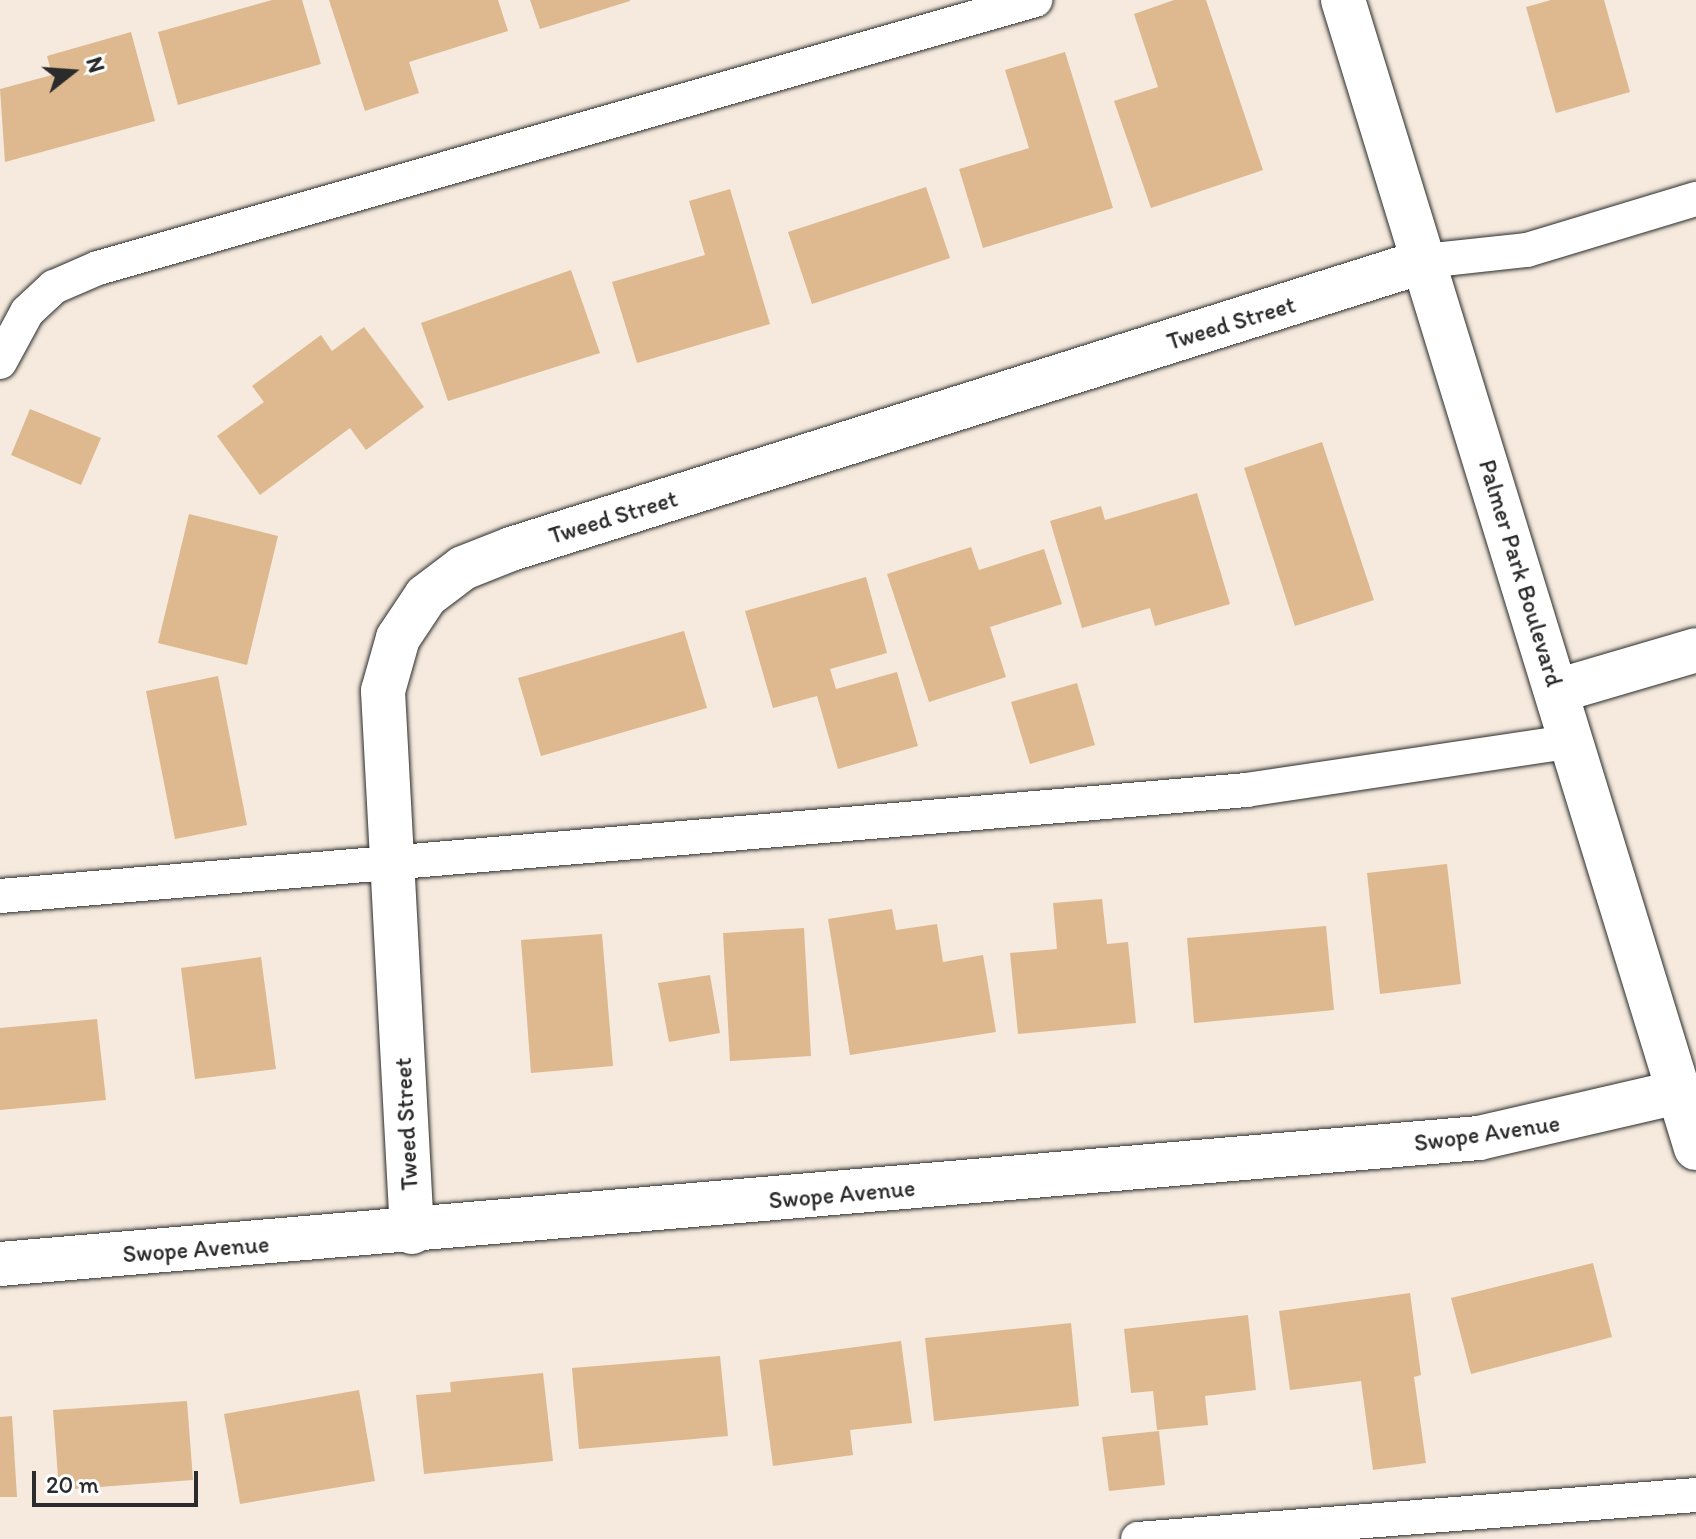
<!DOCTYPE html>
<html>
<head>
<meta charset="utf-8">
<style>
	body { margin:0 }
	#map { position:relative; width:1696px; height:1539px; overflow:hidden; background:#f5eadd; font-family:Itim,sans-serif }
	div>[style] { position:absolute }
	.building>* { inset:0; background:#deb98f }
	.roads { filter:drop-shadow(0 0 2px #2b2b2b) drop-shadow(0 0 2px #2b2b2b) }
	.service>* { height:34px; margin:-17px; padding:0 17px; transform-origin:17px; border-radius:17px; background:#fff }
	.minor>* { height:44px; margin:-22px; padding:0 22px; transform-origin:22px; border-radius:22px; background:#fff }
	.secondary>* { height:44px; margin:-22px; padding:0 22px; transform-origin:22px; border-radius:22px; background:#fff }
	span { translate:-50% -50%; white-space:nowrap; text-align:center; line-height:1.15; -webkit-text-stroke:8px #fff; paint-order:stroke }
	.street-label { font-size:24px; color:#2b2b2b }
	.north { position:absolute; left:32px; top:32px; width:80px; height:80px; -webkit-text-stroke:6px #fff; paint-order:stroke; rotate:73deg; font-size:22px; font-weight:700; line-height:32px; text-align:center; color:#2b2b2b }
	.north::after { content:''; display:block; margin:auto; width:28px; height:36px; background:#2b2b2b; clip-path:polygon(50% 0,100% 100%,50% 72%,0 100%) }
	.scale { position:absolute; left:32px; top:1471px; width:166px; height:36px; box-sizing:border-box; border:4px solid #2b2b2b; border-top:0; padding-left:10px; font-size:24px; line-height:28px; white-space:nowrap; color:#2b2b2b; -webkit-text-stroke:6px #fff; paint-order:stroke }
</style>
</head>
<body>
<div id="map">
	<div class="building">
		<i style="clip-path:polygon(272px 0,302px 0,321px 64px,178px 105px,158px 32px)"></i>
		<i style="clip-path:polygon(329px 0,498px 0,508px 31px,409px 62px,419px 93px,365px 111px)"></i>
		<i style="clip-path:polygon(530px 0,630px 0,630px 1px,540px 29px)"></i>
		<i style="clip-path:polygon(1174px 0,1206px 0,1263px 170px,1151px 208px,1114px 101px,1158px 87px,1134px 14px)"></i>
		<i style="clip-path:polygon(1551px 0,1604px 0,1630px 92px,1556px 113px,1526px 7px)"></i>
		<i style="clip-path:polygon(131px 32px,155px 121px,5px 162px,0 89px,52px 75px,47px 56px)"></i>
		<i style="clip-path:polygon(1065px 52px,1113px 208px,983px 248px,959px 169px,1029px 148px,1005px 70px)"></i>
		<i style="clip-path:polygon(926px 187px,950px 258px,812px 304px,788px 232px)"></i>
		<i style="clip-path:polygon(730px 189px,770px 324px,637px 363px,612px 282px,705px 255px,689px 201px)"></i>
		<i style="clip-path:polygon(571px 270px,600px 353px,448px 401px,421px 323px)"></i>
		<i style="clip-path:polygon(364px 327px,424px 407px,366px 450px,350px 428px,260px 495px,217px 436px,264px 402px,252px 386px,321px 335px,332px 351px)"></i>
		<i style="clip-path:polygon(30px 409px,101px 438px,81px 485px,11px 455px)"></i>
		<i style="clip-path:polygon(1322px 442px,1374px 600px,1295px 626px,1244px 468px)"></i>
		<i style="clip-path:polygon(1197px 493px,1230px 604px,1155px 626px,1150px 608px,1082px 628px,1050px 521px,1101px 506px,1105px 520px)"></i>
		<i style="clip-path:polygon(189px 514px,278px 536px,247px 665px,158px 643px)"></i>
		<i style="clip-path:polygon(971px 547px,979px 570px,1044px 549px,1062px 604px,990px 627px,1006px 677px,929px 702px,887px 574px)"></i>
		<i style="clip-path:polygon(866px 577px,887px 653px,830px 669px,836px 689px,897px 672px,918px 746px,838px 769px,817px 696px,773px 708px,745px 611px)"></i>
		<i style="clip-path:polygon(684px 631px,707px 708px,541px 756px,518px 678px)"></i>
		<i style="clip-path:polygon(218px 676px,247px 825px,175px 839px,146px 691px)"></i>
		<i style="clip-path:polygon(1077px 683px,1095px 745px,1030px 764px,1011px 702px)"></i>
		<i style="clip-path:polygon(1447px 864px,1461px 984px,1380px 994px,1367px 873px)"></i>
		<i style="clip-path:polygon(1102px 899px,1107px 944px,1128px 942px,1136px 1023px,1018px 1034px,1010px 953px,1057px 949px,1053px 903px)"></i>
		<i style="clip-path:polygon(892px 909px,896px 930px,937px 924px,943px 962px,983px 955px,996px 1032px,850px 1055px,828px 919px)"></i>
		<i style="clip-path:polygon(1326px 926px,1334px 1010px,1194px 1023px,1187px 938px)"></i>
		<i style="clip-path:polygon(804px 928px,811px 1056px,730px 1061px,723px 933px)"></i>
		<i style="clip-path:polygon(602px 934px,613px 1066px,531px 1073px,521px 940px)"></i>
		<i style="clip-path:polygon(261px 957px,276px 1069px,195px 1079px,181px 968px)"></i>
		<i style="clip-path:polygon(710px 975px,720px 1033px,669px 1042px,658px 983px)"></i>
		<i style="clip-path:polygon(97px 1019px,106px 1100px,0 1110px,0 1028px)"></i>
		<i style="clip-path:polygon(1593px 1263px,1612px 1337px,1471px 1374px,1451px 1298px)"></i>
		<i style="clip-path:polygon(1410px 1293px,1421px 1375px,1414px 1377px,1426px 1463px,1373px 1470px,1361px 1381px,1290px 1390px,1279px 1311px)"></i>
		<i style="clip-path:polygon(1248px 1315px,1256px 1390px,1205px 1396px,1208px 1425px,1157px 1430px,1153px 1391px,1131px 1393px,1124px 1329px)"></i>
		<i style="clip-path:polygon(1071px 1323px,1079px 1406px,934px 1421px,925px 1338px)"></i>
		<i style="clip-path:polygon(901px 1341px,912px 1423px,850px 1430px,853px 1455px,773px 1466px,759px 1360px)"></i>
		<i style="clip-path:polygon(720px 1356px,728px 1436px,579px 1449px,572px 1368px)"></i>
		<i style="clip-path:polygon(543px 1373px,553px 1461px,424px 1474px,416px 1395px,451px 1392px,450px 1382px)"></i>
		<i style="clip-path:polygon(359px 1390px,375px 1481px,240px 1504px,224px 1414px)"></i>
		<i style="clip-path:polygon(187px 1401px,193px 1480px,59px 1490px,53px 1410px)"></i>
		<i style="clip-path:polygon(12px 1416px,17px 1497px,0 1497px,0 1417px)"></i>
		<i style="clip-path:polygon(1159px 1431px,1165px 1485px,1109px 1491px,1102px 1437px)"></i>
	</div>
	<div class="roads">
		<div class="service">
			<i style="left:1425px;top:261px;width:103px;rotate:-6.2deg"></i>
			<i style="left:1527px;top:250px;width:177px;rotate:-16.8deg"></i>
			<i style="left:0;top:362px;width:57px;rotate:-61.6deg"></i>
			<i style="left:27px;top:312px;width:37px;rotate:-43deg"></i>
			<i style="left:54px;top:287px;width:48px;rotate:-23.4deg"></i>
			<i style="left:98px;top:268px;width:975px;rotate:-15.96deg"></i>
			<i style="left:0;top:896px;width:1251px;rotate:-4.86deg"></i>
			<i style="left:1246px;top:790px;width:330px;rotate:-8.5deg"></i>
			<i style="left:1138px;top:1539px;width:560px;rotate:-4.51deg"></i>
		</div>
		<div class="minor">
			<i style="left:1557px;top:691px;width:145px;rotate:-16.4deg"></i>
			<i style="left:412px;top:1232px;width:542px;rotate:-93.07deg"></i>
			<i style="left:383px;top:691px;width:55px;rotate:-74.2deg"></i>
			<i style="left:398px;top:638px;width:50px;rotate:-56.3deg"></i>
			<i style="left:426px;top:596px;width:46px;rotate:-37.1deg"></i>
			<i style="left:463px;top:568px;width:52px;rotate:-21.6deg"></i>
			<i style="left:511px;top:549px;width:958px;rotate:-17.49deg"></i>
			<i style="left:0;top:1264px;width:1484px;rotate:-4.87deg"></i>
			<i style="left:1479px;top:1138px;width:205px;rotate:-13deg"></i>
		</div>
		<div class="secondary">
			<i style="left:1343px;top:0;width:1201px;rotate:72.91deg"></i>
		</div>
	</div>
	<div class="street-label">
		<span style="left:1231px;top:323px;rotate:-17deg">Tweed Street</span>
		<span style="left:613px;top:517px;rotate:-17deg">Tweed Street</span>
		<span style="left:1521px;top:573px;rotate:73deg">Palmer Park Boulevard</span>
		<span style="left:406px;top:1124px;rotate:-93deg">Tweed Street</span>
		<span style="left:1487px;top:1133px;rotate:-8deg">Swope Avenue</span>
		<span style="left:842px;top:1194px;rotate:-5deg">Swope Avenue</span>
		<span style="left:196px;top:1249px;rotate:-4deg">Swope Avenue</span>
	</div>
	<div class="north">N</div>
	<div class="scale">20 m</div>
</div>
</body>
</html>
